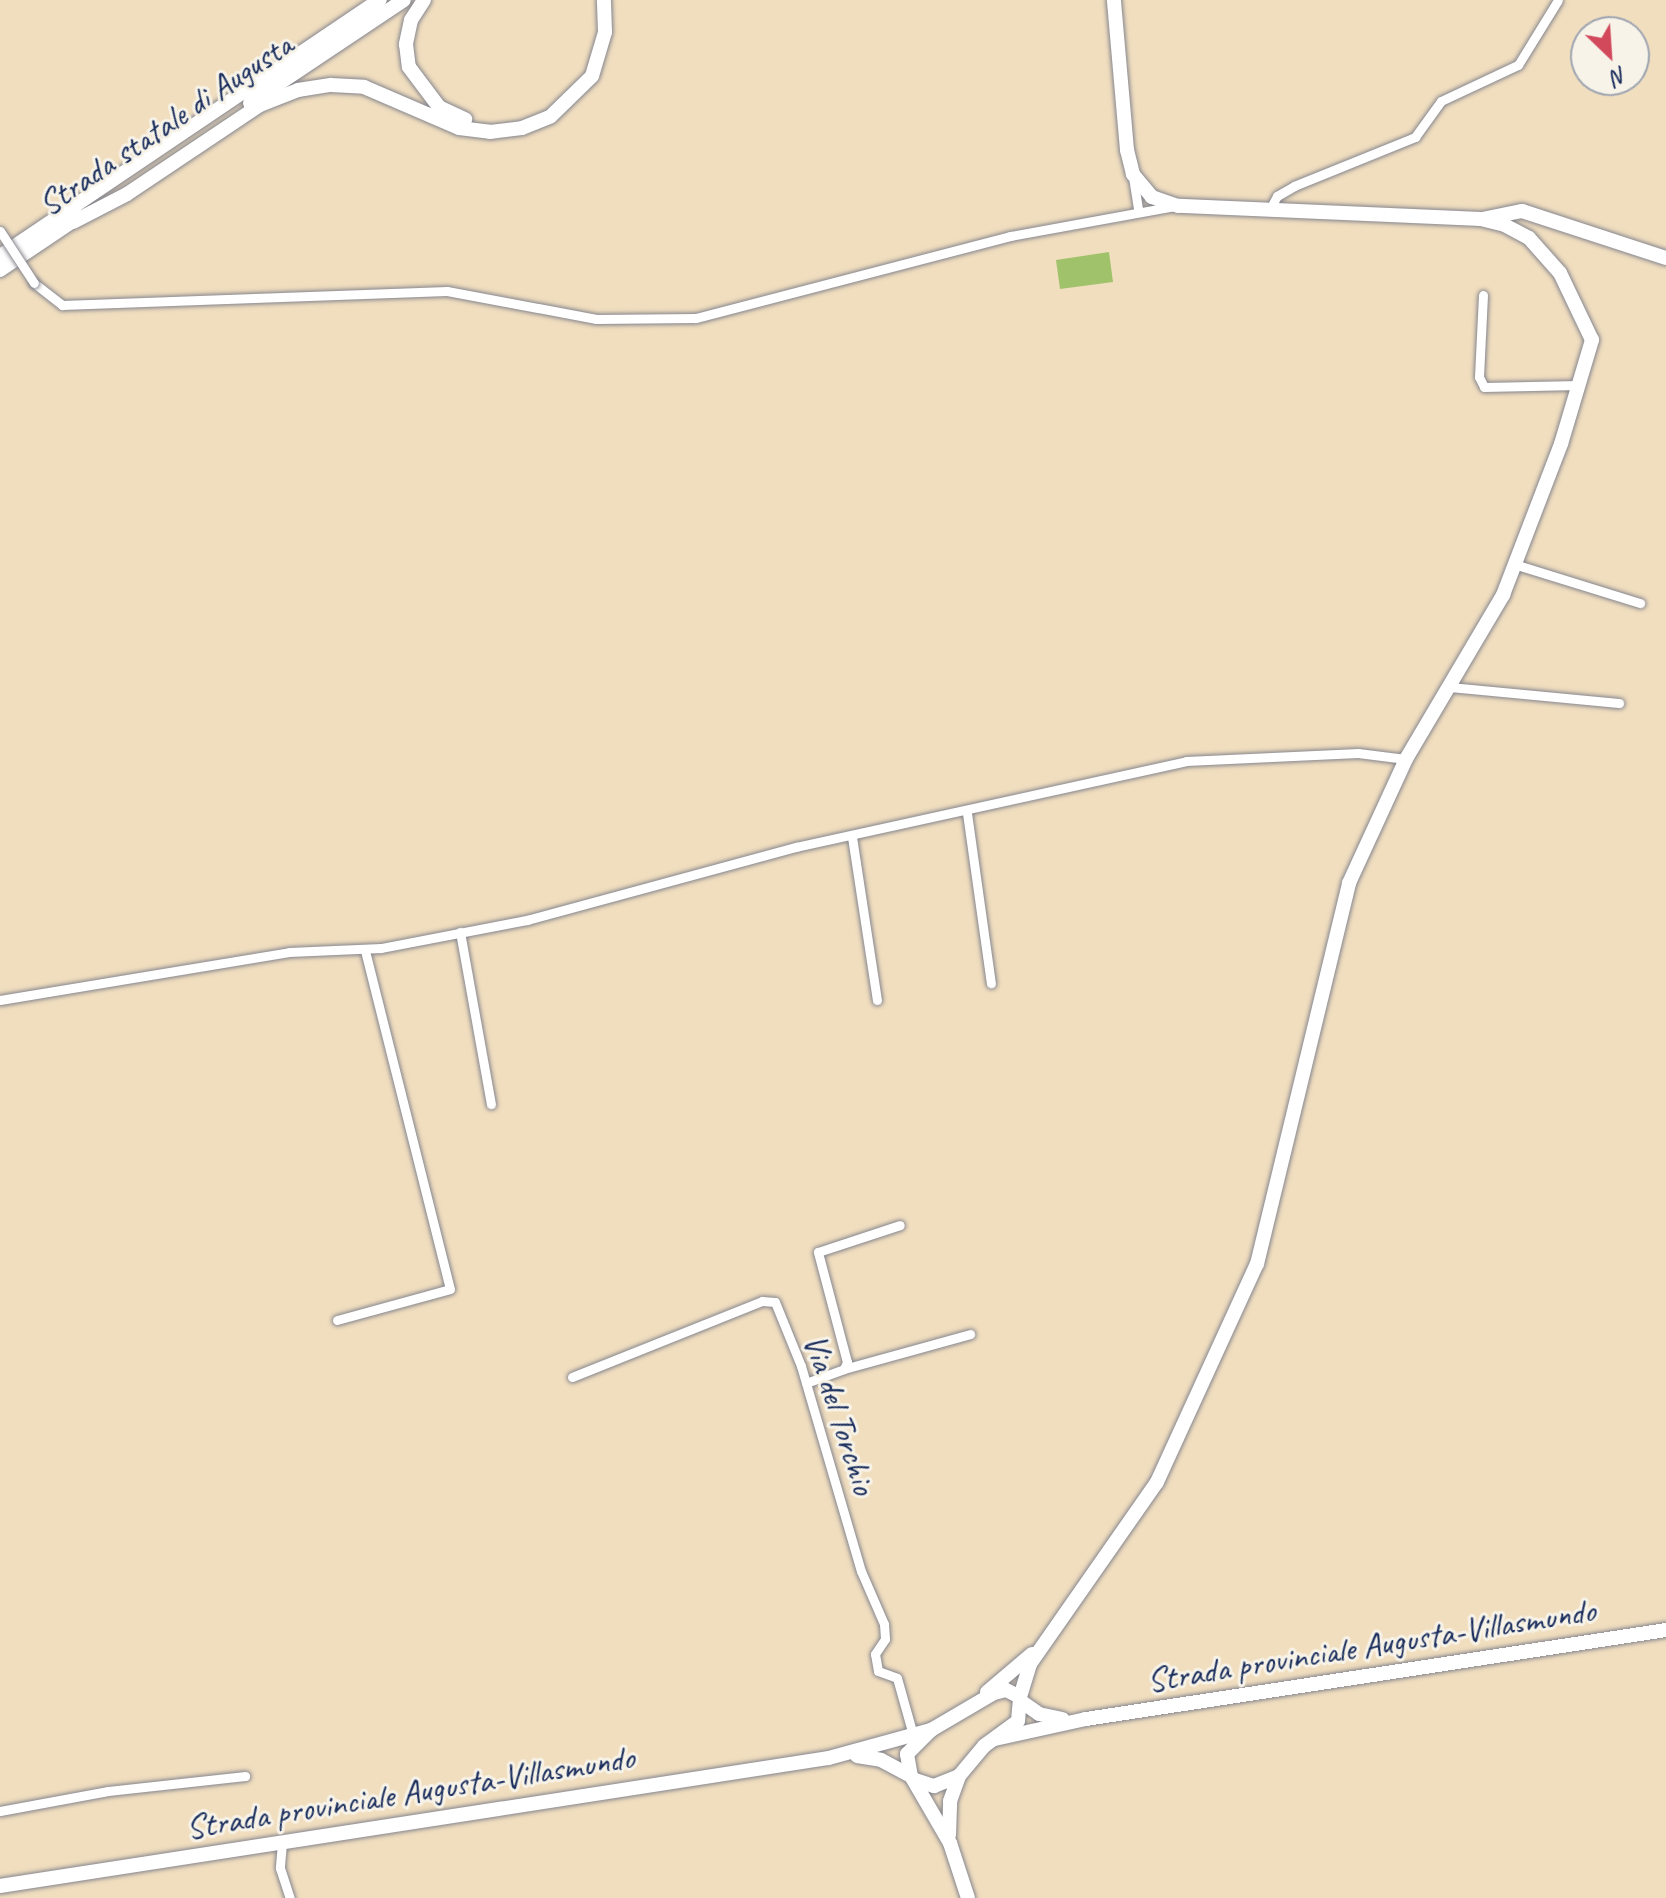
<!DOCTYPE html>
<html>
<head>
<meta charset="utf-8">
<style>
	body { margin:0 }
	#map { position:relative; width:1666px; height:1898px; overflow:hidden; background:#f1debf; font-family:Caveat,sans-serif }
	div>[style] { position:absolute }
	.green>* { inset:0; background:#a0c26b }
	.roads { filter:drop-shadow(0 0 2px #86868e) drop-shadow(0 0 2px #86868e) }
	.street>* { height:9px; margin:-4.5px; padding:0 4.5px; transform-origin:4.5px; border-radius:4.5px; background:#fff }
	.secondary>* { height:14px; margin:-7px; padding:0 7px; transform-origin:7px; border-radius:7px; background:#fff }
	.bridges { filter:drop-shadow(0 0 2px #86868e) drop-shadow(0 0 2px #86868e) }
	.street-bridge>* { height:9px; margin:-4.5px; padding:0 4.5px; transform-origin:4.5px; border-radius:4.5px; background:#fff }
	span { translate:-50% -50%; white-space:nowrap; text-align:center; line-height:1.15; -webkit-text-stroke:6px #f7f3e8; paint-order:stroke }
	.street-label { font-size:34px; color:#1b2f5e }
	.north { position:absolute; left:1570px; top:16px; width:80px; height:80px; box-sizing:border-box; background:#f7f3e8; border:2px solid #9fa5b1; border-radius:50%; rotate:155deg; font-size:22px; font-weight:700; line-height:32px; text-align:center; color:#1b2f5e }
	.north::after { content:''; display:block; margin:auto; width:28px; height:36px; background:#d1495b; clip-path:polygon(50% 0,100% 100%,50% 72%,0 100%) }
</style>
</head>
<body>
<div id="map">
	<div class="green">
		<i style="clip-path:polygon(1109px 252px,1113px 282px,1060px 289px,1056px 260px)"></i>
	</div>
	<div class="roads">
		<div class="street">
			<i style="left:1133px;top:177px;width:32px;rotate:81deg"></i>
			<i style="left:1270px;top:209px;width:15px;rotate:-62deg"></i>
			<i style="left:1277px;top:196px;width:20px;rotate:-30deg"></i>
			<i style="left:1294px;top:186px;width:131px;rotate:-22deg"></i>
			<i style="left:1415px;top:137px;width:44px;rotate:-54.2deg"></i>
			<i style="left:1441px;top:101px;width:85px;rotate:-25.1deg"></i>
			<i style="left:1518px;top:65px;width:76px;rotate:-58.4deg"></i>
			<i style="left:34px;top:283px;width:36px;rotate:38deg"></i>
			<i style="left:62px;top:305px;width:385px;rotate:-2.1deg"></i>
			<i style="left:447px;top:291px;width:152px;rotate:10.6deg"></i>
			<i style="left:596px;top:319px;width:100px;rotate:-0.6deg"></i>
			<i style="left:696px;top:318px;width:325px;rotate:-14.6deg"></i>
			<i style="left:1010px;top:236px;width:163px;rotate:-10.3deg"></i>
			<i style="left:1483px;top:295px;width:82px;rotate:92.8deg"></i>
			<i style="left:1479px;top:377px;width:11px;rotate:63deg"></i>
			<i style="left:1484px;top:387px;width:95px;rotate:-1.2deg"></i>
			<i style="left:1517px;top:565px;width:129px;rotate:17.2deg"></i>
			<i style="left:1449px;top:687px;width:171px;rotate:5.4deg"></i>
			<i style="left:967px;top:813px;width:172px;rotate:82deg"></i>
			<i style="left:852px;top:837px;width:165px;rotate:81.3deg"></i>
			<i style="left:460px;top:932px;width:175px;rotate:79.8deg"></i>
			<i style="left:0;top:1000px;width:293px;rotate:-9.4deg"></i>
			<i style="left:289px;top:952px;width:92px;rotate:-2.5deg"></i>
			<i style="left:381px;top:948px;width:149px;rotate:-10.9deg"></i>
			<i style="left:527px;top:920px;width:279px;rotate:-15.2deg"></i>
			<i style="left:796px;top:847px;width:399px;rotate:-12.4deg"></i>
			<i style="left:1186px;top:761px;width:172px;rotate:-2.7deg"></i>
			<i style="left:1358px;top:753px;width:48px;rotate:7.1deg"></i>
			<i style="left:337px;top:1320px;width:117px;rotate:-15.3deg"></i>
			<i style="left:450px;top:1289px;width:349px;rotate:-104.1deg"></i>
			<i style="left:844px;top:1369px;width:131px;rotate:-15.5deg"></i>
			<i style="left:572px;top:1377px;width:205px;rotate:-21.8deg"></i>
			<i style="left:762px;top:1301px;width:13px;rotate:4deg"></i>
			<i style="left:775px;top:1302px;width:69px;rotate:67.9deg"></i>
			<i style="left:801px;top:1366px;width:214px;rotate:73.7deg"></i>
			<i style="left:861px;top:1571px;width:58px;rotate:66.5deg"></i>
			<i style="left:884px;top:1624px;width:15px;rotate:86deg"></i>
			<i style="left:885px;top:1639px;width:18px;rotate:124deg"></i>
			<i style="left:875px;top:1654px;width:17px;rotate:80deg"></i>
			<i style="left:878px;top:1671px;width:20px;rotate:20deg"></i>
			<i style="left:897px;top:1678px;width:59px;rotate:74.3deg"></i>
			<i style="left:806px;top:1383px;width:40px;rotate:-20.2deg"></i>
			<i style="left:844px;top:1369px;width:8px;rotate:-67deg"></i>
			<i style="left:847px;top:1362px;width:114px;rotate:-104.8deg"></i>
			<i style="left:818px;top:1252px;width:86px;rotate:-18.2deg"></i>
			<i style="left:0;top:1811px;width:110px;rotate:-10.5deg"></i>
			<i style="left:108px;top:1791px;width:138px;rotate:-6.2deg"></i>
			<i style="left:282px;top:1843px;width:25px;rotate:95deg"></i>
			<i style="left:280px;top:1868px;width:32px;rotate:72deg"></i>
		</div>
		<div class="secondary">
			<i style="left:424px;top:0;width:24px;rotate:123deg"></i>
			<i style="left:411px;top:20px;width:25px;rotate:102deg"></i>
			<i style="left:406px;top:44px;width:23px;rotate:83deg"></i>
			<i style="left:409px;top:67px;width:50px;rotate:53.1deg"></i>
			<i style="left:439px;top:107px;width:29px;rotate:25deg"></i>
			<i style="left:250px;top:103px;width:185px;rotate:-33.8deg"></i>
			<i style="left:1482px;top:219px;width:41px;rotate:-11.3deg"></i>
			<i style="left:1522px;top:211px;width:151px;rotate:18.1deg"></i>
			<i style="left:73px;top:222px;width:61px;rotate:-27.4deg"></i>
			<i style="left:127px;top:194px;width:160px;rotate:-33.8deg"></i>
			<i style="left:260px;top:105px;width:41px;rotate:-21.5deg"></i>
			<i style="left:298px;top:90px;width:33px;rotate:-9deg"></i>
			<i style="left:331px;top:85px;width:33px;rotate:3deg"></i>
			<i style="left:364px;top:87px;width:103px;rotate:23.3deg"></i>
			<i style="left:459px;top:128px;width:31px;rotate:7deg"></i>
			<i style="left:490px;top:132px;width:32px;rotate:-7deg"></i>
			<i style="left:522px;top:128px;width:31px;rotate:-22deg"></i>
			<i style="left:551px;top:116px;width:57px;rotate:-44.3deg"></i>
			<i style="left:592px;top:76px;width:46px;rotate:-73.5deg"></i>
			<i style="left:605px;top:32px;width:32px;rotate:-92deg"></i>
			<i style="left:0;top:256px;width:458px;rotate:-34deg"></i>
			<i style="left:0;top:270px;width:95px;rotate:-33.9deg"></i>
			<i style="left:987px;top:1692px;width:59px;rotate:-40.2deg"></i>
			<i style="left:1020px;top:1697px;width:34px;rotate:-73deg"></i>
			<i style="left:1030px;top:1664px;width:222px;rotate:-55.1deg"></i>
			<i style="left:1157px;top:1482px;width:240px;rotate:-65.4deg"></i>
			<i style="left:1257px;top:1264px;width:392px;rotate:-76.4deg"></i>
			<i style="left:1349px;top:883px;width:136px;rotate:-65.3deg"></i>
			<i style="left:1406px;top:759px;width:191px;rotate:-59.4deg"></i>
			<i style="left:1503px;top:595px;width:162px;rotate:-69deg"></i>
			<i style="left:1561px;top:444px;width:109px;rotate:-73.4deg"></i>
			<i style="left:1592px;top:340px;width:74px;rotate:-115.5deg"></i>
			<i style="left:1560px;top:273px;width:47px;rotate:-131.5deg"></i>
			<i style="left:1529px;top:238px;width:27px;rotate:-152deg"></i>
			<i style="left:1505px;top:225px;width:25px;rotate:-166deg"></i>
			<i style="left:1481px;top:219px;width:303px;rotate:-177.5deg"></i>
			<i style="left:1178px;top:206px;width:28px;rotate:-161deg"></i>
			<i style="left:1152px;top:197px;width:30px;rotate:-130deg"></i>
			<i style="left:1133px;top:174px;width:25px;rotate:-104deg"></i>
			<i style="left:1127px;top:150px;width:151px;rotate:-95deg"></i>
			<i style="left:1022px;top:1702px;width:21px;rotate:35deg"></i>
			<i style="left:1039px;top:1714px;width:24px;rotate:12deg"></i>
			<i style="left:995px;top:1739px;width:93px;rotate:-12.4deg"></i>
			<i style="left:1086px;top:1719px;width:587px;rotate:-8.72deg"></i>
			<i style="left:857px;top:1756px;width:24px;rotate:9deg"></i>
			<i style="left:881px;top:1760px;width:34px;rotate:28deg"></i>
			<i style="left:915px;top:1780px;width:20px;rotate:18deg"></i>
			<i style="left:934px;top:1786px;width:27px;rotate:-22deg"></i>
			<i style="left:959px;top:1776px;width:39px;rotate:-50deg"></i>
			<i style="left:984px;top:1746px;width:42px;rotate:-36.3deg"></i>
			<i style="left:1018px;top:1721px;width:24px;rotate:-85deg"></i>
			<i style="left:1020px;top:1697px;width:16px;rotate:-153deg"></i>
			<i style="left:1006px;top:1690px;width:12px;rotate:166deg"></i>
			<i style="left:994px;top:1693px;width:73px;rotate:149.6deg"></i>
			<i style="left:931px;top:1730px;width:34px;rotate:135deg"></i>
			<i style="left:907px;top:1754px;width:22px;rotate:80deg"></i>
			<i style="left:911px;top:1776px;width:78px;rotate:59.8deg"></i>
			<i style="left:950px;top:1843px;width:58px;rotate:71.9deg"></i>
			<i style="left:949px;top:1835px;width:34px;rotate:-88deg"></i>
			<i style="left:950px;top:1801px;width:27px;rotate:-70deg"></i>
			<i style="left:0;top:1886px;width:839px;rotate:-8.78deg"></i>
			<i style="left:829px;top:1758px;width:106px;rotate:-15.4deg"></i>
		</div>
	</div>
	<div class="bridges">
		<div class="street-bridge">
			<i style="left:0;top:231px;width:62px;rotate:56.8deg"></i>
		</div>
	</div>
	<div class="street-label">
		<span style="left:165px;top:124px;rotate:-34deg">Strada statale di Augusta</span>
		<span style="left:840px;top:1414px;rotate:72deg">Via del Torchio</span>
		<span style="left:1371px;top:1645px;rotate:-9deg">Strada provinciale Augusta-Villasmundo</span>
		<span style="left:410px;top:1792px;rotate:-9deg">Strada provinciale Augusta-Villasmundo</span>
	</div>
	<div class="north">N</div>
</div>
</body>
</html>
